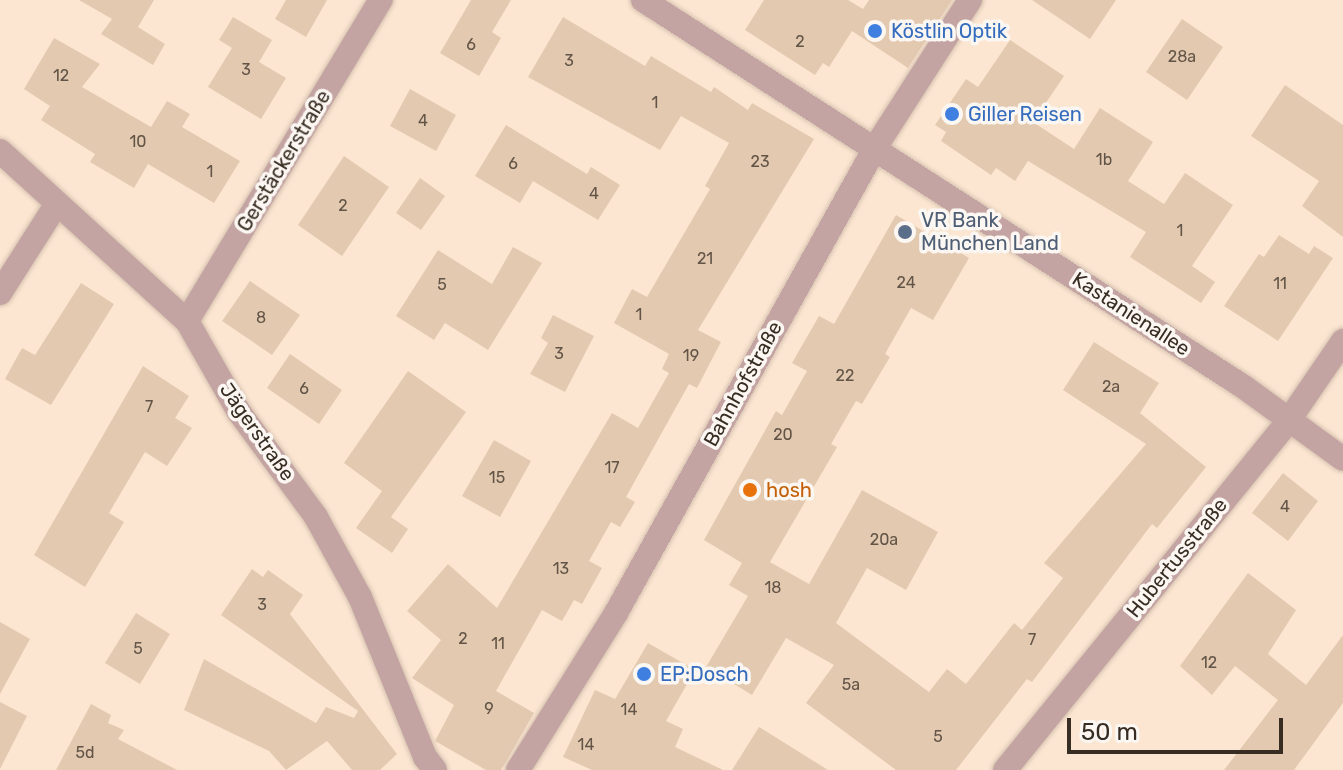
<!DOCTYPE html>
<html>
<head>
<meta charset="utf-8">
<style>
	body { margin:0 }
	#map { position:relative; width:1343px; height:770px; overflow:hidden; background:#fce6d2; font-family:Rubik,sans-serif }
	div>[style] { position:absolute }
	.building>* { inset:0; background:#e3c9b0 }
	.roads { filter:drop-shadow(0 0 2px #d5c1af) drop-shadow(0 0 2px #d5c1af) }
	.minor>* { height:24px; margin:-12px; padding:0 12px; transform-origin:12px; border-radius:12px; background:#c3a4a2 }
	.dots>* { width:22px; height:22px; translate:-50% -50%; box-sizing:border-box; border:4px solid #fcf7f2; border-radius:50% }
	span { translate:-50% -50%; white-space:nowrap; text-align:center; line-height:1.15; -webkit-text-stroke:7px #fcf7f2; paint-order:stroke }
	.number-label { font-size:16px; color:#625446 }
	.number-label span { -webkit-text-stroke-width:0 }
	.shop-label { font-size:20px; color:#366cbe }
	.left { translate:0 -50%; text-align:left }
	.street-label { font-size:20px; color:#372d23 }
	.service-label { font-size:20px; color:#4e5e75 }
	.food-label { font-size:20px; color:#c56008 }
	.scale { position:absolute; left:1067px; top:718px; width:216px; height:36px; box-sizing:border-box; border:4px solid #372d23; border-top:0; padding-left:10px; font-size:24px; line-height:28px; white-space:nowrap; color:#372d23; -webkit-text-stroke:6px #fcf7f2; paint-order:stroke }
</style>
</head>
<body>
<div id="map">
	<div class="building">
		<i style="clip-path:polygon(79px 0,154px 0,138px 27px,165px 44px,153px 65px,101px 34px,112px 19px)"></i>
		<i style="clip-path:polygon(286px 0,327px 0,306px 37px,275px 19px)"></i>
		<i style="clip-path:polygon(471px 0,511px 0,492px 32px,501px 38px,479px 76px,440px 53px)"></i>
		<i style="clip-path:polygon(764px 0,848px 0,863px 9px,869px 0,952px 0,908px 68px,852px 31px,829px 67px,823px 63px,815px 75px,745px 30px)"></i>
		<i style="clip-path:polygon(1032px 0,1116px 0,1090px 39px)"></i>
		<i style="clip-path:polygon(233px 17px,272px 40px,259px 62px,286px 78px,261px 119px,208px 87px,232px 48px,219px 40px)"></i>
		<i style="clip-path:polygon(563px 17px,645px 66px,651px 56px,711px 92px,714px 87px,748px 110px,752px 103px,814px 139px,698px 330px,721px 342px,697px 388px,689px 384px,626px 497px,635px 502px,620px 527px,611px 522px,589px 561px,602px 568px,582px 604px,574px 600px,562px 621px,542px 610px,496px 691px,534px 713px,501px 770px,486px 770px,435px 741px,454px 705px,412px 678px,441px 640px,407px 611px,448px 564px,497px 608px,612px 413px,638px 428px,669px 373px,662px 369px,669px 354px,614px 323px,632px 289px,647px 297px,710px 189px,705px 186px,729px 143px,681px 116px,660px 150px,528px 77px)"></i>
		<i style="clip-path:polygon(1182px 19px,1223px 47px,1187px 100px,1146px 72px)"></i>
		<i style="clip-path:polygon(54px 38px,100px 64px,82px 87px,151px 127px,167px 101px,190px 114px,182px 127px,240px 161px,214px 203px,148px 164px,134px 188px,90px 162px,95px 154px,41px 120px,50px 106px,24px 89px)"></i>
		<i style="clip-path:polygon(1010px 40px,1064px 76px,1033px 122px,1074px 149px,1100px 108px,1153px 142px,1128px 181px,1164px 204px,1185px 173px,1233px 205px,1192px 266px,1215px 282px,1201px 303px,1130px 257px,1146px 232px,1028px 161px,1015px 181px,996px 168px,991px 175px,941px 141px,946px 132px,935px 125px,966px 79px,978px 87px)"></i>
		<i style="clip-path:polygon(1285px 85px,1343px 125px,1343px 237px,1302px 206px,1319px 181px,1251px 136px)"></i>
		<i style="clip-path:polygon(410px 89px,456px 115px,436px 151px,390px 126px)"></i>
		<i style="clip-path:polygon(506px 125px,587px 174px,591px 167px,620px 185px,598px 220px,533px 181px,520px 203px,475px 176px)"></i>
		<i style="clip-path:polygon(344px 156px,389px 187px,342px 256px,298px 225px)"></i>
		<i style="clip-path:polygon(420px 178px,445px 196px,421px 230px,396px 213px)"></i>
		<i style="clip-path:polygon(896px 215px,969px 258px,933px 320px,911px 308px,885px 354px,890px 357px,862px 404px,856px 401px,831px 444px,837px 447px,770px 562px,809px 584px,862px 490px,938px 532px,906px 590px,867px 568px,836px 623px,929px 692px,947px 669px,966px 684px,1014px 623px,1022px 630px,1063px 578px,1044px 563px,1146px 444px,1063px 390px,1094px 342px,1159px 383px,1140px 413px,1206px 467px,1157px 528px,1152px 524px,1032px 682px,1027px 679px,956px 770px,896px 770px,806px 703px,834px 665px,786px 638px,752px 695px,706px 667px,748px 596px,729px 585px,742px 563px,704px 540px,776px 411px,782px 415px,807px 371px,792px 363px,819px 316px,834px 324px)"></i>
		<i style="clip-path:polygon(1279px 235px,1309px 254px,1314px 246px,1333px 258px,1278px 341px,1224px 306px,1259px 254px,1264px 257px)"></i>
		<i style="clip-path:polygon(513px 247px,542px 263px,488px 350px,445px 323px,434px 340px,396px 316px,438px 250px,492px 284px)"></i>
		<i style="clip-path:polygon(250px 281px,300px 315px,272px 355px,222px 321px)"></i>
		<i style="clip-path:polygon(81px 283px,114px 304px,51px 405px,5px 379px,22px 348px,35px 355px)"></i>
		<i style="clip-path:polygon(553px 315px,594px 336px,565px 392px,530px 374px,548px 343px,541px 338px)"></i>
		<i style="clip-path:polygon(290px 354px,342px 390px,319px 424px,267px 388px)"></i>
		<i style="clip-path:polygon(143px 366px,189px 396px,175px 418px,192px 428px,167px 466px,145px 452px,109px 513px,124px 522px,85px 587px,34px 555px)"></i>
		<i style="clip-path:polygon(408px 371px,466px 412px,391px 517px,408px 529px,392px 553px,356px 528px,382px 491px,344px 463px)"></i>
		<i style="clip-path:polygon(494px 440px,531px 461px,500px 517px,462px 496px)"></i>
		<i style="clip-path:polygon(1283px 473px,1318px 501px,1288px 541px,1252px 513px)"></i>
		<i style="clip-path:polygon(252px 569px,263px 577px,268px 570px,303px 595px,290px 614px,397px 754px,380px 770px,352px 770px,327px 741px,286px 770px,269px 751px,184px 710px,204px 659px,316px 723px,326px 707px,354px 718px,358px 711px,221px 615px)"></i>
		<i style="clip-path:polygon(1248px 573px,1296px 610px,1268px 654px,1306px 685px,1343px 635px,1343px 703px,1294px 770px,1224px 770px,1278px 700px,1235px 666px,1212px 695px,1180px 666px)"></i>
		<i style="clip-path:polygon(136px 613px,170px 634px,140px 684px,105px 663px)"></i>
		<i style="clip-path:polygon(0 622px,30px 639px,0 694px)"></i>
		<i style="clip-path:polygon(648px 643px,695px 670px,666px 721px,683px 729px,675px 747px,723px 770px,592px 770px,563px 757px,595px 690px,615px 699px)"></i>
		<i style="clip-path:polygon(0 702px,27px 716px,0 769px)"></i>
		<i style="clip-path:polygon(91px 704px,111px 715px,108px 723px,124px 730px,118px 739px,177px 770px,56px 770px)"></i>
		<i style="clip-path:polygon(759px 727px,828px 770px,732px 770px)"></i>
	</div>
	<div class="roads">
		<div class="minor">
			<i style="left:643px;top:0;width:715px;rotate:32.78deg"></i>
			<i style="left:1244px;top:387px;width:122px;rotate:36deg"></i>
			<i style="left:0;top:151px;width:253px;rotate:42.3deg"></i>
			<i style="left:187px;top:321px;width:105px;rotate:60.3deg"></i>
			<i style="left:239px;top:412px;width:130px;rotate:53.7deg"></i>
			<i style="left:316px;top:517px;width:91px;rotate:61.2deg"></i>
			<i style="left:360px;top:597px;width:173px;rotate:67.9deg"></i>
			<i style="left:425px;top:757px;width:16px;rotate:52deg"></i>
			<i style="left:0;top:293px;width:104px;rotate:-57.5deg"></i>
			<i style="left:187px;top:321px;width:375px;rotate:-58.9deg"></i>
			<i style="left:518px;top:770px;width:185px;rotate:-58deg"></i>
			<i style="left:616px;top:613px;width:532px;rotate:-60.88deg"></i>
			<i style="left:875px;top:148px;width:176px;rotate:-57.3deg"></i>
			<i style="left:1005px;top:770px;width:451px;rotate:-50.9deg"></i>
			<i style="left:1289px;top:420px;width:96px;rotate:-55.6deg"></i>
		</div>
	</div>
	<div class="dots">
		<i style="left:875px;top:31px;background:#3f7fe0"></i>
		<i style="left:952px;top:114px;background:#3f7fe0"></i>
		<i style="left:905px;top:232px;background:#5c6f8a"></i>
		<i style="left:750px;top:490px;background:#e8710a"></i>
		<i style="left:644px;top:674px;background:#3f7fe0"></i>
	</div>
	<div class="number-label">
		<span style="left:800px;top:42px">2</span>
		<span style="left:471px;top:45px">6</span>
		<span style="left:1182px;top:57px">28a</span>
		<span style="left:569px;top:61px">3</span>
		<span style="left:246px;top:70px">3</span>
		<span style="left:61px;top:76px">12</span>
		<span style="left:655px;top:103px">1</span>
		<span style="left:423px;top:121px">4</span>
		<span style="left:138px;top:142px">10</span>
		<span style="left:1104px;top:160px">1b</span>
		<span style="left:760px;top:162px">23</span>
		<span style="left:513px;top:164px">6</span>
		<span style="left:210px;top:172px">1</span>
		<span style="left:594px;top:194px">4</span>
		<span style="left:343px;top:206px">2</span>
		<span style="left:1180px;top:231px">1</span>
		<span style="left:705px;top:259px">21</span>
		<span style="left:906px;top:283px">24</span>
		<span style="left:1280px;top:284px">11</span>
		<span style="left:442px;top:285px">5</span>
		<span style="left:639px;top:315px">1</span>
		<span style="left:261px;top:318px">8</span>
		<span style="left:559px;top:354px">3</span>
		<span style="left:691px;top:356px">19</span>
		<span style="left:845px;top:376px">22</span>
		<span style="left:1111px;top:387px">2a</span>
		<span style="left:304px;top:389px">6</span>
		<span style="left:149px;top:407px">7</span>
		<span style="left:783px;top:435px">20</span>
		<span style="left:612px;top:468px">17</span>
		<span style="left:497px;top:478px">15</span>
		<span style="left:1285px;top:507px">4</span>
		<span style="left:884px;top:540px">20a</span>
		<span style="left:561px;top:569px">13</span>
		<span style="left:773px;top:588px">18</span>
		<span style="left:262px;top:605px">3</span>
		<span style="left:463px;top:639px">2</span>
		<span style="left:1032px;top:640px">7</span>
		<span style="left:498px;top:644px">11</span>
		<span style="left:138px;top:649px">5</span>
		<span style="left:1209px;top:663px">12</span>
		<span style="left:851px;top:685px">5a</span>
		<span style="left:489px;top:709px">9</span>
		<span style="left:629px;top:710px">14</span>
		<span style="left:938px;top:737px">5</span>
		<span style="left:586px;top:745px">14</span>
		<span style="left:85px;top:753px">5d</span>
	</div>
	<div class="shop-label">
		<span class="left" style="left:891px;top:31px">Köstlin Optik</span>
		<span class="left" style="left:968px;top:114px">Giller Reisen</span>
		<span class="left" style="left:660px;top:674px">EP:Dosch</span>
	</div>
	<div class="street-label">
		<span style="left:284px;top:161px;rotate:-59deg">Gerstäckerstraße</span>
		<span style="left:1131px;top:314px;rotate:33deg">Kastanienallee</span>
		<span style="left:743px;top:384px;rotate:-61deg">Bahnhofstraße</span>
		<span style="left:257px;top:432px;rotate:55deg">Jägerstraße</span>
		<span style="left:1177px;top:558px;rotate:-51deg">Hubertusstraße</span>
	</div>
	<div class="service-label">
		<span class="left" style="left:921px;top:232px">VR Bank<br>München Land</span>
	</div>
	<div class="food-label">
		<span class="left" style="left:766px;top:490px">hosh</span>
	</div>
	<div class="scale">50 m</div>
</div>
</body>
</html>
